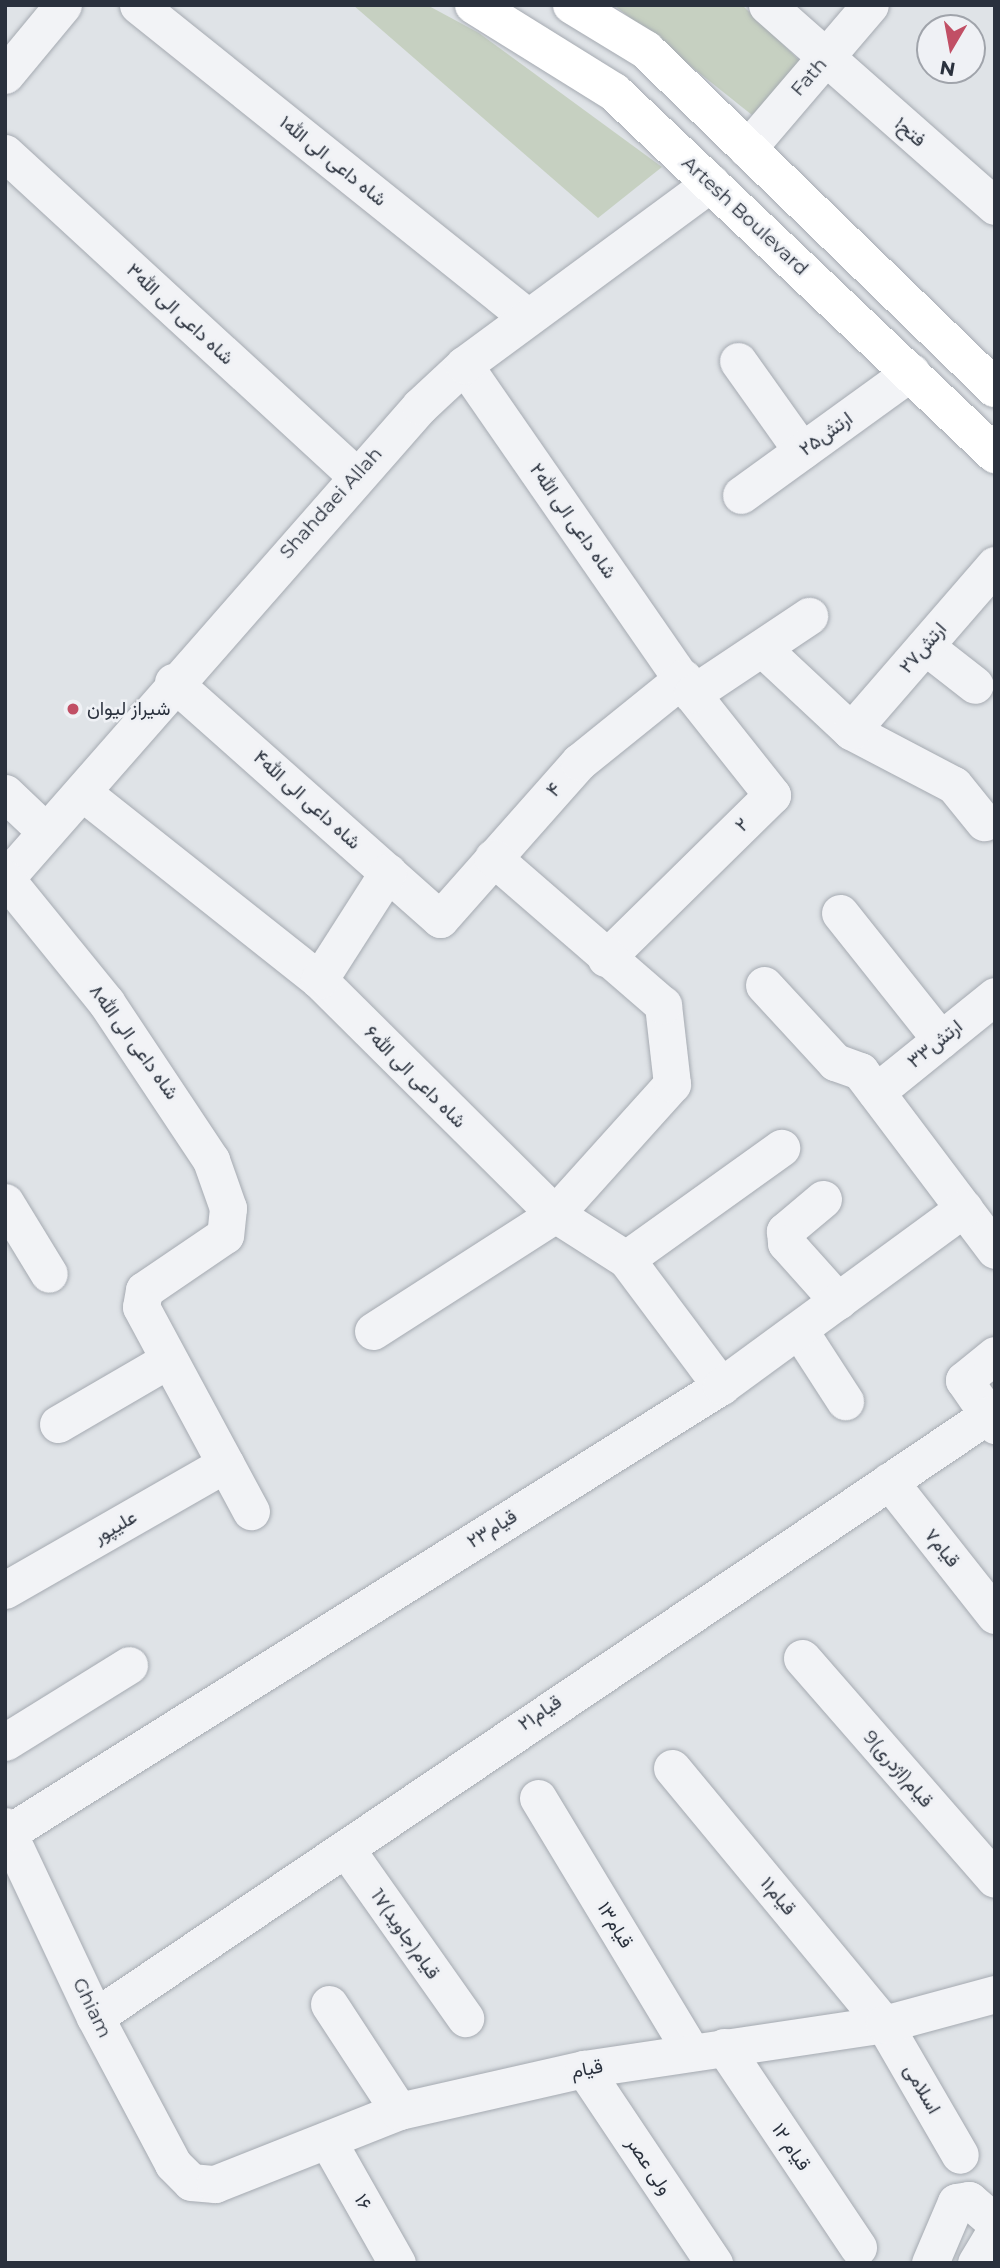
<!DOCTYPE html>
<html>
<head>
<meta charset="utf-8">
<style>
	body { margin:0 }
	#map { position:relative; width:1000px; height:2268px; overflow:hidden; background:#dfe3e7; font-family:Montserrat,Vazirmatn,sans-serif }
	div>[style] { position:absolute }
	.green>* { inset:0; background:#c6d0c1 }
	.roads { filter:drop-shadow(0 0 2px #a5aab1) drop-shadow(0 0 2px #a5aab1) }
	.minor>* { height:37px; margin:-18.5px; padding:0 18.5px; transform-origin:18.5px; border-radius:18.5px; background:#f2f3f6 }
	.major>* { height:38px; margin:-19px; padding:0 19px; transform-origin:19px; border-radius:19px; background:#fff }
	.dots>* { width:19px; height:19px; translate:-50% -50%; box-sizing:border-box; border:4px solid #eff1f5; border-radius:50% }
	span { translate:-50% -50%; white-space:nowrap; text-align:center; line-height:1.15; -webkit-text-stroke:5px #eff1f5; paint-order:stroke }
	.street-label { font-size:19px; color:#2a313d }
	.poi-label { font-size:19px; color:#2a313d }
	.left { translate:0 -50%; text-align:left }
	.frame { position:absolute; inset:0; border:7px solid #2a313d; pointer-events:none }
	.north { position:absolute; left:916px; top:14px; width:70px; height:70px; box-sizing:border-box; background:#eff1f5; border:2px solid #a0a4ab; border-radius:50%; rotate:190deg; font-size:19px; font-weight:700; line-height:28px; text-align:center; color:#2a313d }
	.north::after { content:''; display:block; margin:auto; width:24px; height:32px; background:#c14f65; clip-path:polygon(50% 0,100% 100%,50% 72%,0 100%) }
</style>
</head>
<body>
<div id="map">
	<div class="green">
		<i style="clip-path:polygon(353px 5px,427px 5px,479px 33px,662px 167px,598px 218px)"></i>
		<i style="clip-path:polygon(614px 5px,742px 5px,802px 63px,752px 115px)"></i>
	</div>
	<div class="roads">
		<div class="minor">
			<i style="left:138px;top:5px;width:499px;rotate:38.7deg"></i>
			<i style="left:767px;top:5px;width:304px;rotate:41.4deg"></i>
			<i style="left:5px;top:75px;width:91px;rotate:-50.4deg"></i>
			<i style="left:747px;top:149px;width:189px;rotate:-49.5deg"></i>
			<i style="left:5px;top:153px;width:476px;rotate:42.6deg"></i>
			<i style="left:738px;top:361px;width:110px;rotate:54.6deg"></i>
			<i style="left:464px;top:365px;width:400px;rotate:55.3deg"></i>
			<i style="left:692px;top:694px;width:129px;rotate:51.6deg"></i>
			<i style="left:772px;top:795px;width:233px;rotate:135.5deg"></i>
			<i style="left:741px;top:495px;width:210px;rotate:-35.9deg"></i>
			<i style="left:925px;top:646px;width:63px;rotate:38deg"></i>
			<i style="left:762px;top:648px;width:122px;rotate:43deg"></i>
			<i style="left:851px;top:731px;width:116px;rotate:27.7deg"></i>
			<i style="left:954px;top:785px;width:48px;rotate:51deg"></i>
			<i style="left:173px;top:682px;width:357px;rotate:41.6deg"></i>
			<i style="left:440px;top:919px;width:210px;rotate:-48.5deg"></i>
			<i style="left:579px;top:762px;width:134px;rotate:-38.9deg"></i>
			<i style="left:692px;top:694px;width:141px;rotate:-33.7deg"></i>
			<i style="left:851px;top:731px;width:220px;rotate:-49.1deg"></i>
			<i style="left:82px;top:792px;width:303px;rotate:38.4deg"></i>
			<i style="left:319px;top:980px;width:332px;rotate:44.8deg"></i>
			<i style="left:555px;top:1214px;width:84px;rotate:32.4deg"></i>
			<i style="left:626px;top:1259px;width:159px;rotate:53.2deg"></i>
			<i style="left:5px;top:793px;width:55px;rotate:43.5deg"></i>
			<i style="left:5px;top:879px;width:629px;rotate:-48.74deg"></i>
			<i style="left:420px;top:406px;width:60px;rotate:-43deg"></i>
			<i style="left:464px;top:365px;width:307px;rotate:-36.4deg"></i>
			<i style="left:6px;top:879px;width:159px;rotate:50.9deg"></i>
			<i style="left:106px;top:1002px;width:190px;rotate:56.4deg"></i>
			<i style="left:211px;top:1160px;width:51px;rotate:70.5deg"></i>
			<i style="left:228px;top:1208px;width:27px;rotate:96deg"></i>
			<i style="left:225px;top:1235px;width:98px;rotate:145.8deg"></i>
			<i style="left:144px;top:1290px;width:17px;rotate:100deg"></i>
			<i style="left:141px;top:1307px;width:232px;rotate:61.7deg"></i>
			<i style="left:840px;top:913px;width:162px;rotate:51.5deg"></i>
			<i style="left:319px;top:980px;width:128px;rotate:-57.4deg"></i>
			<i style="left:764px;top:985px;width:105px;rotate:47.3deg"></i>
			<i style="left:835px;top:1062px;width:27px;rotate:20deg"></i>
			<i style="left:860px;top:1071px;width:224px;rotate:53deg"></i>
			<i style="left:876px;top:1092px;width:153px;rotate:-38.9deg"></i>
			<i style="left:823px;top:1199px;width:50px;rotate:139.9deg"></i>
			<i style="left:785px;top:1231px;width:12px;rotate:85deg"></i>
			<i style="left:786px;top:1243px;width:78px;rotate:48.1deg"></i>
			<i style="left:5px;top:1202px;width:84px;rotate:58.6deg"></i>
			<i style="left:626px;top:1259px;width:191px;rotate:-35.6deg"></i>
			<i style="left:799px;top:1330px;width:85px;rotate:57.1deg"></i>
			<i style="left:373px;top:1331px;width:216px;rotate:-32.7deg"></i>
			<i style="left:555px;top:1214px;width:175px;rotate:-48deg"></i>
			<i style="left:672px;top:1084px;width:80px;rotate:-96.5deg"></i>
			<i style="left:663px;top:1005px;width:225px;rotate:-139.1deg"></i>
			<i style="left:995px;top:1355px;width:40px;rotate:141deg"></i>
			<i style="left:964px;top:1380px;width:55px;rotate:55.4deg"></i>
			<i style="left:58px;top:1424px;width:127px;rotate:-30.2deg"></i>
			<i style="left:889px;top:1481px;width:171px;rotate:51.7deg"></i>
			<i style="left:5px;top:1590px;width:254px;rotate:-29.8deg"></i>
			<i style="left:802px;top:1658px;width:293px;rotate:48.9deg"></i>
			<i style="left:5px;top:1742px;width:146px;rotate:-31.8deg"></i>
			<i style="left:672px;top:1768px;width:332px;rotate:50.4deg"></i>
			<i style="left:884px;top:2024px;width:151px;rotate:59.9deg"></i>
			<i style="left:538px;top:1798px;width:297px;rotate:58.9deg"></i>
			<i style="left:5px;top:1826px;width:211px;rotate:64.8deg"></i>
			<i style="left:95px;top:2017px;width:166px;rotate:62deg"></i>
			<i style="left:173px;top:2164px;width:25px;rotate:45deg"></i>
			<i style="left:191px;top:2182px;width:24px;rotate:5deg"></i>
			<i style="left:215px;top:2184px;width:198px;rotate:-21.6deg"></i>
			<i style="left:399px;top:2111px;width:190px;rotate:-12.8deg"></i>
			<i style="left:584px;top:2069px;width:303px;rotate:-8.5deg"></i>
			<i style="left:884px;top:2024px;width:115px;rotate:-15.1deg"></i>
			<i style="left:8px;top:1833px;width:842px;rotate:-32.08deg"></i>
			<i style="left:721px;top:1386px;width:301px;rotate:-36.2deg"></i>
			<i style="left:346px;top:1849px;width:207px;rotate:54.8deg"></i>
			<i style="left:329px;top:2004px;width:128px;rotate:56.8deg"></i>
			<i style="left:95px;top:2017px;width:1077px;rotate:-33.99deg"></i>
			<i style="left:724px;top:2047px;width:241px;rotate:56.2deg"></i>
			<i style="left:584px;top:2069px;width:234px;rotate:56.2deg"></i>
			<i style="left:329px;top:2143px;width:138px;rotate:60.5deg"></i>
			<i style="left:930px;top:2263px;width:66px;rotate:-66.9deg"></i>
			<i style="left:956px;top:2202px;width:13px;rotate:-9deg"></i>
			<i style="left:969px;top:2200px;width:35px;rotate:41deg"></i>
			<i style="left:976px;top:2263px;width:37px;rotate:-59deg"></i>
		</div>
		<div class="major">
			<i style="left:474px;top:5px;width:165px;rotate:31.9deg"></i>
			<i style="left:614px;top:92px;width:526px;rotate:43.54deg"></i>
			<i style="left:572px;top:5px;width:87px;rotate:31.3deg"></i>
			<i style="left:646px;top:50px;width:486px;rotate:44.1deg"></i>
		</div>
	</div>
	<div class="dots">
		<i style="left:73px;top:709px;background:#c14f65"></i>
	</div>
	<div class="street-label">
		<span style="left:809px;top:77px;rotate:-49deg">Fath</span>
		<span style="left:910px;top:132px;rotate:41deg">۱فتح</span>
		<span style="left:333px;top:161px;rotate:39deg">شاه داعی الی الله۱</span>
		<span style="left:745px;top:216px;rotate:43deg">Artesh Boulevard</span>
		<span style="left:180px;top:314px;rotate:43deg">شاه داعی الی الله۳</span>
		<span style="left:826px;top:434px;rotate:-36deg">ارتش۲۵</span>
		<span style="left:331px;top:503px;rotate:-48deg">Shahdaei Allah</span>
		<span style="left:573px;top:521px;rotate:55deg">شاه داعی الی الله۲</span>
		<span style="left:923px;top:648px;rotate:-49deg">ارتش۲۷</span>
		<span style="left:554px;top:790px;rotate:-48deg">۴</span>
		<span style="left:307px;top:800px;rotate:42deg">شاه داعی الی الله۴</span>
		<span style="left:742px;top:825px;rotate:-44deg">۲</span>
		<span style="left:134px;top:1042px;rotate:54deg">شاه داعی الی الله۸</span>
		<span style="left:935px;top:1044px;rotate:-39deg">ارتش۳۳</span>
		<span style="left:415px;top:1077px;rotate:45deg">شاه داعی الی الله۶</span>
		<span style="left:115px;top:1527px;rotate:-30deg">علیپور</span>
		<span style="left:492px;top:1529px;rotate:-32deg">قیام۲۳</span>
		<span style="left:942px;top:1548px;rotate:51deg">قیام۷</span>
		<span style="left:540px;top:1713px;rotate:-34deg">قیام۲۱</span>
		<span style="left:898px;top:1769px;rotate:49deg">قیام(اژدری)9</span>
		<span style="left:778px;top:1896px;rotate:50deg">قیام۱۱</span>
		<span style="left:615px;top:1925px;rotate:59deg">قیام۱۳</span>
		<span style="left:405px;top:1934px;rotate:55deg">قیام(جاوید)1۷</span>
		<span style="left:92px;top:2008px;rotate:64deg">Ghiam</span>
		<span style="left:587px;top:2069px;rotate:-11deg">قیام</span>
		<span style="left:922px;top:2089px;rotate:60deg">اسلامی</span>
		<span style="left:791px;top:2147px;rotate:56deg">قیام ۱۲</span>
		<span style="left:649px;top:2166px;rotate:56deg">ولی عصر</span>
		<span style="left:363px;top:2202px;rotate:60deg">۱۶</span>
	</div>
	<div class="poi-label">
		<span class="left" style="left:87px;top:709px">شیراز لیوان</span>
	</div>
	<div class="frame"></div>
	<div class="north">N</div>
</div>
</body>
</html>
